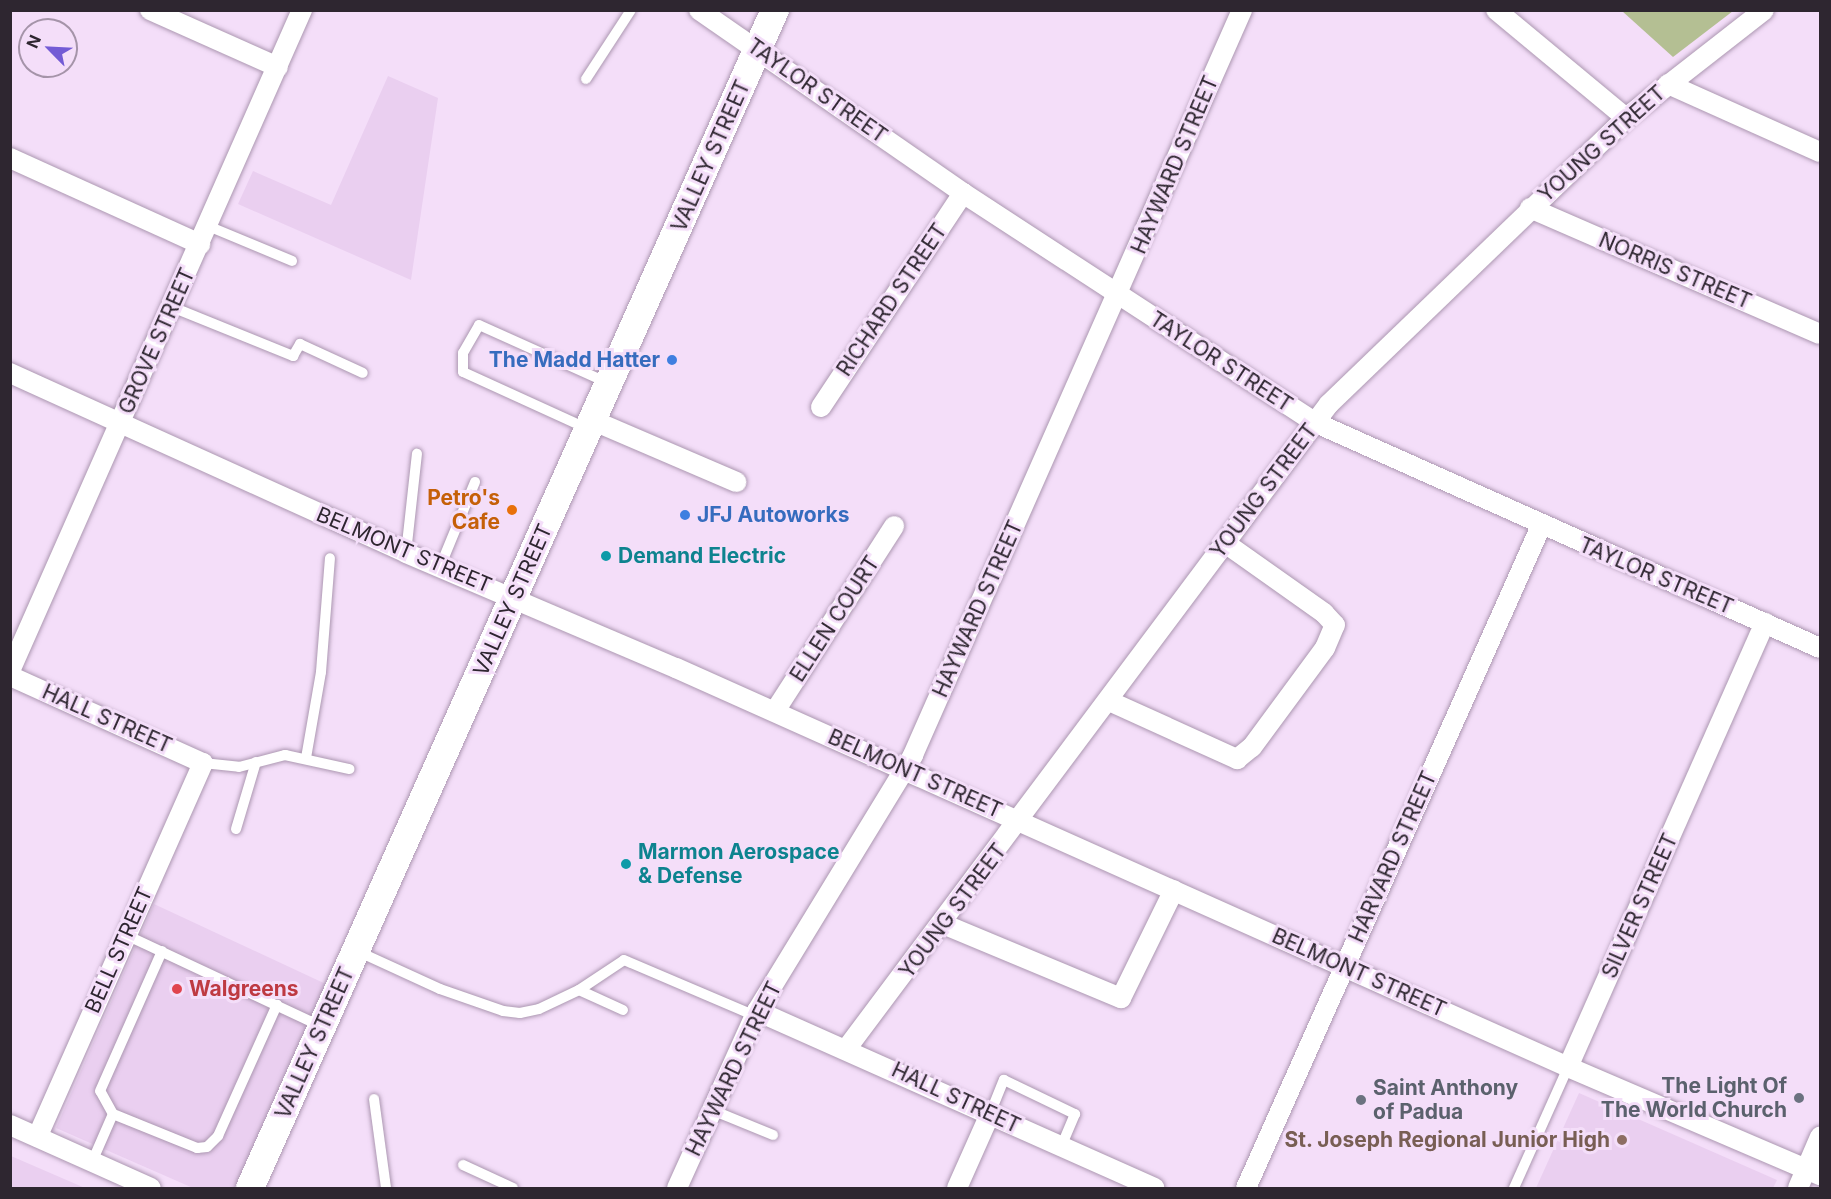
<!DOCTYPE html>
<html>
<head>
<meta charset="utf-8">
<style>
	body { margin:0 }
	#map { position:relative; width:1831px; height:1199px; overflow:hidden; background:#f4def9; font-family:Inter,sans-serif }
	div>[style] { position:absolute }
	.built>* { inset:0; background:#eacff0 }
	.green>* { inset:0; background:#b4bf93 }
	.roads { filter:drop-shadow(0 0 2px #ac97b1) drop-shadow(0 0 2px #ac97b1) }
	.service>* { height:10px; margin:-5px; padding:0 5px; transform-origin:5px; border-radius:5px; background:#fff }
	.minor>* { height:20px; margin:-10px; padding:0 10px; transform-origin:10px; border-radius:10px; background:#fff }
	.secondary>* { height:28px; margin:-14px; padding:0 14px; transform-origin:14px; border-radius:14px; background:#fff }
	.dots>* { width:16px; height:16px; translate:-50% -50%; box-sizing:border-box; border:3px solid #f4def9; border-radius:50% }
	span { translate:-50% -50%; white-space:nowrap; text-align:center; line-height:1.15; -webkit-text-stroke:6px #f4def9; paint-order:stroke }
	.street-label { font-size:21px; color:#2e2630 }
	.shop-label { font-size:21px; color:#366cbe; font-weight:700 }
	.right { translate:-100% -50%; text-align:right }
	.left { translate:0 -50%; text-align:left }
	.food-label { font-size:21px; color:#c56008; font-weight:700 }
	.culture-label { font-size:21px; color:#0d838f; font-weight:700 }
	.health-label { font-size:21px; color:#be3a42; font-weight:700 }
	.worship-label { font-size:21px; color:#5b616d; font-weight:700 }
	.education-label { font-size:21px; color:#785e54; font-weight:700 }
	.frame { position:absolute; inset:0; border:12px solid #2e2630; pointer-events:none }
	.north { position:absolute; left:18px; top:18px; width:60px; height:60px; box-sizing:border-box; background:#f4def9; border:2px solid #a594a9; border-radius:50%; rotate:294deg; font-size:16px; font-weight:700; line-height:24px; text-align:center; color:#2e2630 }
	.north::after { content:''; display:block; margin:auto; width:21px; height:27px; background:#735bd5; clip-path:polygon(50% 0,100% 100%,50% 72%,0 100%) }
</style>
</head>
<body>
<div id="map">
	<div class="built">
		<i style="clip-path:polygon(388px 76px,438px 98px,411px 280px,238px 204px,253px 171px,331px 205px)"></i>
		<i style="clip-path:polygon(154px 904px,328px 985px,237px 1188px,193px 1188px,56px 1128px)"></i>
		<i style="clip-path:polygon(1579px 1093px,1777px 1180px,1773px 1188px,1536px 1188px)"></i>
		<i style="clip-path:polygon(10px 1156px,11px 1156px,85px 1188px,11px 1188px)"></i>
	</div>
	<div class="green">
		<i style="clip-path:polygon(1622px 11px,1733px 11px,1673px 57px)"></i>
	</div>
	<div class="roads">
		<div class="service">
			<i style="left:586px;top:79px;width:82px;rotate:-56.9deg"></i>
			<i style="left:208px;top:226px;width:91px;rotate:22.6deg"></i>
			<i style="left:172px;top:307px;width:131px;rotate:22deg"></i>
			<i style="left:293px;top:356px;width:14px;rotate:-60deg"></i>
			<i style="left:300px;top:344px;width:69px;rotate:24.7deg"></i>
			<i style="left:586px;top:428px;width:135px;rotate:-155.5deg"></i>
			<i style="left:463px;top:372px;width:19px;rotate:-90deg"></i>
			<i style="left:463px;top:353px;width:32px;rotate:-60deg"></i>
			<i style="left:479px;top:325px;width:141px;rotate:24.2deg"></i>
			<i style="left:406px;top:553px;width:100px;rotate:-83.7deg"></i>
			<i style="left:440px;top:567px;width:92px;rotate:-67.6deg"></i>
			<i style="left:306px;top:758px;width:87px;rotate:-80.1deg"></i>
			<i style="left:321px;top:672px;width:114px;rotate:-85.5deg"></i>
			<i style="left:203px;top:763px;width:36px;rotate:6deg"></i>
			<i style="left:239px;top:767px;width:48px;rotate:-14.6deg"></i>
			<i style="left:285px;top:755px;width:66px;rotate:12.3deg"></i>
			<i style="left:236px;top:829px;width:70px;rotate:-73.4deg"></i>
			<i style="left:126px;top:935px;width:217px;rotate:25.1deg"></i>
			<i style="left:357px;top:951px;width:91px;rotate:24.6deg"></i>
			<i style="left:440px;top:989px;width:67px;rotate:19.2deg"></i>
			<i style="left:503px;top:1011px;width:17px;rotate:7deg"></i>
			<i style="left:520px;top:1013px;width:19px;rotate:-12deg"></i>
			<i style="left:539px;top:1009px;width:44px;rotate:-25.4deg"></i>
			<i style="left:623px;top:1010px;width:48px;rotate:-155.6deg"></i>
			<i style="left:579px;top:990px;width:54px;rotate:-33.7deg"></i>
			<i style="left:624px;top:960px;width:142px;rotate:23.1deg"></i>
			<i style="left:374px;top:1099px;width:90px;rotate:82.3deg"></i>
			<i style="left:712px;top:1110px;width:66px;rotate:22.3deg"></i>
			<i style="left:113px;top:1114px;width:26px;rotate:-119deg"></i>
			<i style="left:100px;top:1091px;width:153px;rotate:-66.1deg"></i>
			<i style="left:990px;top:1114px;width:37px;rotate:-68deg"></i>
			<i style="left:1004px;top:1080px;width:79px;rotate:25.6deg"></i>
			<i style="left:1075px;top:1114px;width:36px;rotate:113deg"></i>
			<i style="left:92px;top:1162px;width:52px;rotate:-66.4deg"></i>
			<i style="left:113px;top:1114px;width:91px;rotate:22deg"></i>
			<i style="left:197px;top:1148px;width:10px;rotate:-6deg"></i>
			<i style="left:207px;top:1147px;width:16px;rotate:-45deg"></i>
			<i style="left:218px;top:1136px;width:144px;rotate:-65.8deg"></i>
			<i style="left:463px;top:1165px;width:55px;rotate:24.7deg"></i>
			<i style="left:1514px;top:1188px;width:133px;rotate:-65.9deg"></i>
		</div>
		<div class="minor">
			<i style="left:150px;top:10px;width:140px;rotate:24deg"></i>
			<i style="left:699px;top:10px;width:321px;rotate:34.7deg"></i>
			<i style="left:963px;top:193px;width:419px;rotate:33.1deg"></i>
			<i style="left:1314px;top:422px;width:554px;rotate:24.07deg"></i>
			<i style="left:1496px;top:10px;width:169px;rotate:39.7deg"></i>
			<i style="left:1668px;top:84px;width:167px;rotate:24.1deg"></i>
			<i style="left:10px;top:158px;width:209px;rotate:24.4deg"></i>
			<i style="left:1530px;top:208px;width:316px;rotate:23.5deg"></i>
			<i style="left:10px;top:373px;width:435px;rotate:24.4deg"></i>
			<i style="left:406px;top:553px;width:293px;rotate:23.1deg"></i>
			<i style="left:676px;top:668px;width:977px;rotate:24.1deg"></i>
			<i style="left:1568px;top:1067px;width:274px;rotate:23.2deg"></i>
			<i style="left:821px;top:407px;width:257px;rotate:-56.4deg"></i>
			<i style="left:594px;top:421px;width:155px;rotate:23.2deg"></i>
			<i style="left:10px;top:671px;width:723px;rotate:-66.17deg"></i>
			<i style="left:10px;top:676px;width:212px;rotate:24.3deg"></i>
			<i style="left:203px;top:763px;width:409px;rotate:113.9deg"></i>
			<i style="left:1109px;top:701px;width:141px;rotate:24.4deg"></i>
			<i style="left:1237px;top:759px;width:19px;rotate:-39deg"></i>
			<i style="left:1252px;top:747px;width:123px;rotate:-53.6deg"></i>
			<i style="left:1325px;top:648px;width:25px;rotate:-67deg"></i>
			<i style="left:1335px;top:625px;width:16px;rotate:-133deg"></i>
			<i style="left:1324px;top:613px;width:121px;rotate:-144.7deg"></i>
			<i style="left:775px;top:711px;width:220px;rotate:-57.2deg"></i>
			<i style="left:943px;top:924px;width:193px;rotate:22.6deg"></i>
			<i style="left:1121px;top:998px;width:120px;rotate:-63.9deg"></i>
			<i style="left:757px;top:1011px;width:435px;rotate:24deg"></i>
			<i style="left:847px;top:1048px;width:804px;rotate:-53.19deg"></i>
			<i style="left:1329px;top:404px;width:412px;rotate:-43.9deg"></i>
			<i style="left:1626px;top:118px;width:175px;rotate:-38deg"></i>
			<i style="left:1568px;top:1067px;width:486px;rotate:-66.1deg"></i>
			<i style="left:10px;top:1125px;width:154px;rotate:24.1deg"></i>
			<i style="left:677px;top:1188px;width:194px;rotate:-65.7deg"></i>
			<i style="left:757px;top:1011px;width:300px;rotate:-58.6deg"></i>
			<i style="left:913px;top:755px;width:814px;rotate:-66.17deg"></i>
			<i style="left:957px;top:1188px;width:81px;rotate:-66deg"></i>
			<i style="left:1246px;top:1188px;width:725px;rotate:-65.98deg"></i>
			<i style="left:1798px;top:1188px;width:56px;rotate:-66.7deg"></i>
		</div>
		<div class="secondary">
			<i style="left:250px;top:1188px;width:1290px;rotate:-65.98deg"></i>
		</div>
	</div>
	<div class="dots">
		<i style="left:672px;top:360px;background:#3f7fe0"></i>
		<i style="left:512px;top:510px;background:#e8710a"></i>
		<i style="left:685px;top:515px;background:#3f7fe0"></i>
		<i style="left:606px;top:556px;background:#0f9aa8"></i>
		<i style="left:626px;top:864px;background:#0f9aa8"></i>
		<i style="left:177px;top:989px;background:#e0444e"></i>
		<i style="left:1799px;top:1098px;background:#6b7280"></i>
		<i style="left:1361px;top:1100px;background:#6b7280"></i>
		<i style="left:1622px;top:1140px;background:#8d6e63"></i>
	</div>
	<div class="street-label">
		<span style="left:817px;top:91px;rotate:35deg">TAYLOR STREET</span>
		<span style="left:1602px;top:144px;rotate:-42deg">YOUNG STREET</span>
		<span style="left:711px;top:156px;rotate:-66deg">VALLEY STREET</span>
		<span style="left:1175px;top:165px;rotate:-67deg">HAYWARD STREET</span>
		<span style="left:1675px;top:271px;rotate:23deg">NORRIS STREET</span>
		<span style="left:892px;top:300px;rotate:-56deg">RICHARD STREET</span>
		<span style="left:157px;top:341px;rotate:-66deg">GROVE STREET</span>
		<span style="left:1221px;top:362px;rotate:33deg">TAYLOR STREET</span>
		<span style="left:1264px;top:491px;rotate:-53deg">YOUNG STREET</span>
		<span style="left:404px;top:550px;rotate:23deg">BELMONT STREET</span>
		<span style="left:1656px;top:576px;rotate:23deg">TAYLOR STREET</span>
		<span style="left:513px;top:600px;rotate:-66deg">VALLEY STREET</span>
		<span style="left:978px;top:609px;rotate:-66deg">HAYWARD STREET</span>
		<span style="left:835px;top:619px;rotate:-57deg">ELLEN COURT</span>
		<span style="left:107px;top:719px;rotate:24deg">HALL STREET</span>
		<span style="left:915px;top:774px;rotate:24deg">BELMONT STREET</span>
		<span style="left:1393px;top:857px;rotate:-66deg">HARVARD STREET</span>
		<span style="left:1640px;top:906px;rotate:-66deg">SILVER STREET</span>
		<span style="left:953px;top:911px;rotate:-53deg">YOUNG STREET</span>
		<span style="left:119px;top:950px;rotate:-66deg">BELL STREET</span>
		<span style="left:1359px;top:973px;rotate:24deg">BELMONT STREET</span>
		<span style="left:315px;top:1043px;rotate:-66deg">VALLEY STREET</span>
		<span style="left:734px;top:1069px;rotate:-64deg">HAYWARD STREET</span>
		<span style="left:956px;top:1098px;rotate:25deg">HALL STREET</span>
	</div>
	<div class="shop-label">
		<span class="right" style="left:660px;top:360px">The Madd Hatter</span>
		<span class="left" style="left:697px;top:515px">JFJ Autoworks</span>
	</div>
	<div class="food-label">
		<span class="right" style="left:500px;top:510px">Petro's<br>Cafe</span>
	</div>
	<div class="culture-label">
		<span class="left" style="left:618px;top:556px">Demand Electric</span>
		<span class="left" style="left:638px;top:864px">Marmon Aerospace<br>&amp; Defense</span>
	</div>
	<div class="health-label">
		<span class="left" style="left:189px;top:989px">Walgreens</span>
	</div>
	<div class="worship-label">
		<span class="right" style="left:1787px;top:1098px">The Light Of<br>The World Church</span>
		<span class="left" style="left:1373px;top:1100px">Saint Anthony<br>of Padua</span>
	</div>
	<div class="education-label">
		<span class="right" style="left:1610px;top:1140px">St. Joseph Regional Junior High</span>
	</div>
	<div class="frame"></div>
	<div class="north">N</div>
</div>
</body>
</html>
